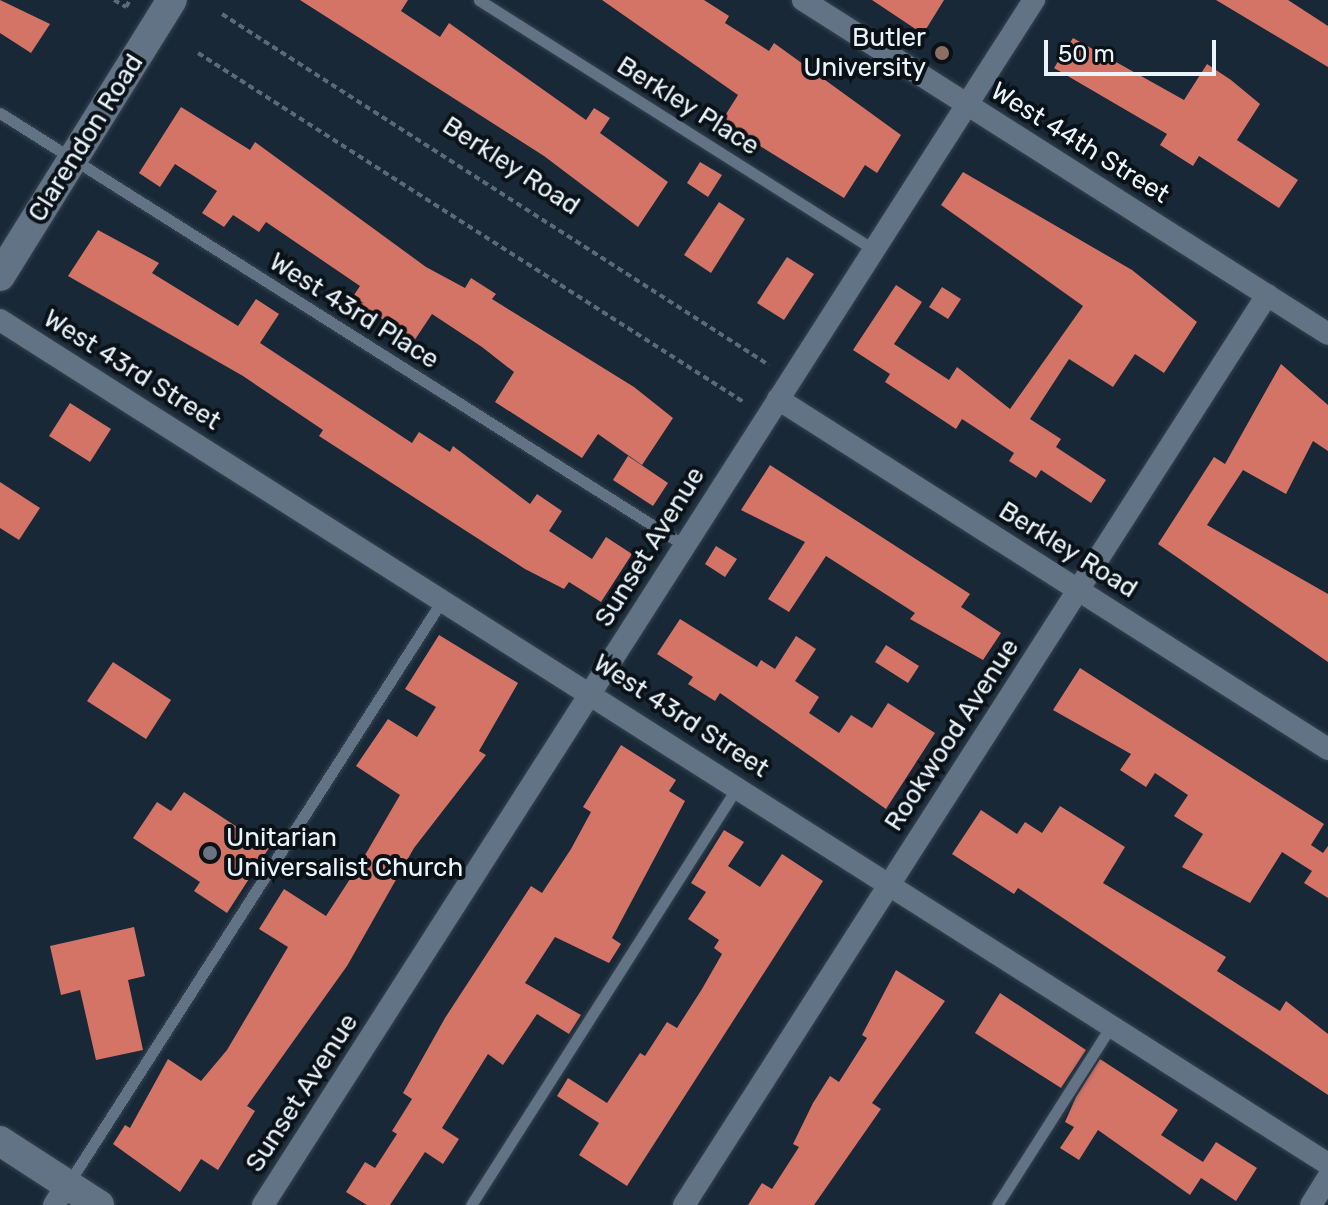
<!DOCTYPE html>
<html>
<head>
<meta charset="utf-8">
<style>
	body { margin:0 }
	#map { position:relative; width:1328px; height:1205px; overflow:hidden; background:#192837; font-family:Rubik,sans-serif }
	div>[style] { position:absolute }
	.building>* { inset:0; background:#d47467 }
	.path>* { height:4px; margin-top:-2px; transform-origin:0; background:repeating-linear-gradient(90deg,#5c6a77 0 6px,transparent 0 10px) }
	.roads { filter:drop-shadow(0 0 2px #36434f) drop-shadow(0 0 2px #36434f) }
	.lane>* { height:11px; margin:-5.5px; padding:0 5.5px; transform-origin:5.5px; border-radius:5.5px; background:#627385 }
	.street>* { height:22px; margin:-11px; padding:0 11px; transform-origin:11px; border-radius:11px; background:#627385 }
	.secondary>* { height:30px; margin:-15px; padding:0 15px; transform-origin:15px; border-radius:15px; background:#627385 }
	.dots>* { width:22px; height:22px; translate:-50% -50%; box-sizing:border-box; border:4px solid #0a1117; border-radius:50% }
	span { translate:-50% -50%; white-space:nowrap; text-align:center; line-height:1.15; -webkit-text-stroke:8px #0a1117; paint-order:stroke }
	.poi-label { font-size:26px; color:#e9f4fd }
	.right { translate:-100% -50%; text-align:right }
	.left { translate:0 -50%; text-align:left }
	.street-label { font-size:26px; color:#e9f4fd }
	.scale { position:absolute; left:1044px; top:40px; width:172px; height:36px; box-sizing:border-box; border:4px solid #e9f4fd; border-top:0; padding-left:10px; font-size:24px; line-height:28px; white-space:nowrap; color:#e9f4fd; -webkit-text-stroke:6px #0a1117; paint-order:stroke }
</style>
</head>
<body>
<div id="map">
	<div class="building">
		<i style="clip-path:polygon(0 0,50px 24px,31px 53px,0 33px)"></i>
		<i style="clip-path:polygon(300px 0,408px 0,401px 11px,440px 37px,449px 23px,586px 120px,594px 108px,610px 118px,600px 133px,668px 182px,638px 227px,544px 156px)"></i>
		<i style="clip-path:polygon(602px 0,704px 0,729px 16px,725px 23px,769px 51px,774px 43px,901px 135px,877px 173px,865px 165px,844px 198px,721px 122px,738px 95px)"></i>
		<i style="clip-path:polygon(872px 0,944px 0,923px 34px)"></i>
		<i style="clip-path:polygon(1216px 0,1288px 0,1328px 26px,1328px 67px)"></i>
		<i style="clip-path:polygon(1073px 38px,1184px 100px,1207px 64px,1231px 80px,1260px 104px,1237px 140px,1298px 180px,1279px 208px,1199px 156px,1193px 166px,1160px 145px,1167px 134px,1054px 68px)"></i>
		<i style="clip-path:polygon(181px 107px,250px 150px,255px 142px,426px 267px,465px 288px,471px 278px,496px 294px,492px 299px,634px 387px,673px 418px,642px 465px,598px 434px,582px 458px,495px 402px,514px 372px,482px 347px,432px 314px,414px 341px,352px 298px,360px 286px,266px 222px,259px 232px,233px 215px,224px 227px,202px 213px,217px 191px,175px 164px,160px 187px,139px 173px)"></i>
		<i style="clip-path:polygon(700px 162px,722px 175px,708px 197px,687px 183px)"></i>
		<i style="clip-path:polygon(963px 172px,1132px 270px,1197px 322px,1164px 373px,1135px 354px,1113px 387px,1069px 359px,1030px 419px,1061px 439px,1056px 447px,1106px 480px,1091px 503px,1041px 470px,1036px 478px,1009px 461px,1014px 453px,962px 419px,956px 429px,885px 382px,890px 374px,853px 350px,896px 285px,922px 302px,894px 344px,949px 380px,957px 367px,1010px 409px,1083px 306px,941px 205px)"></i>
		<i style="clip-path:polygon(719px 202px,745px 219px,711px 273px,684px 255px)"></i>
		<i style="clip-path:polygon(98px 230px,159px 263px,152px 273px,238px 326px,256px 299px,279px 314px,260px 343px,412px 443px,419px 432px,450px 452px,453px 446px,530px 504px,537px 494px,562px 511px,549px 531px,592px 559px,606px 537px,632px 554px,601px 602px,569px 582px,564px 589px,525px 569px,319px 436px,323px 430px,243px 376px,68px 276px)"></i>
		<i style="clip-path:polygon(787px 257px,814px 274px,784px 320px,757px 303px)"></i>
		<i style="clip-path:polygon(942px 287px,961px 299px,948px 319px,929px 307px)"></i>
		<i style="clip-path:polygon(1281px 364px,1328px 405px,1328px 451px,1313px 441px,1286px 494px,1243px 470px,1207px 525px,1328px 594px,1328px 662px,1158px 544px,1214px 457px,1225px 464px)"></i>
		<i style="clip-path:polygon(70px 403px,111px 429px,90px 462px,49px 436px)"></i>
		<i style="clip-path:polygon(628px 456px,668px 483px,653px 506px,613px 480px)"></i>
		<i style="clip-path:polygon(770px 465px,970px 594px,961px 607px,1001px 633px,983px 660px,910px 619px,915px 613px,826px 556px,789px 612px,768px 599px,805px 542px,741px 510px)"></i>
		<i style="clip-path:polygon(0 482px,40px 508px,19px 540px,0 528px)"></i>
		<i style="clip-path:polygon(716px 546px,737px 559px,725px 577px,705px 564px)"></i>
		<i style="clip-path:polygon(680px 619px,757px 667px,761px 660px,775px 669px,796px 636px,816px 649px,795px 681px,819px 697px,809px 713px,839px 733px,851px 715px,872px 728px,888px 703px,935px 733px,886px 809px,720px 693px,715px 701px,688px 684px,693px 677px,657px 654px)"></i>
		<i style="clip-path:polygon(439px 635px,518px 683px,479px 751px,486px 755px,414px 848px,347px 966px,247px 1106px,255px 1111px,218px 1170px,201px 1159px,180px 1192px,113px 1144px,125px 1125px,130px 1128px,168px 1059px,201px 1081px,227px 1050px,288px 947px,259px 929px,284px 889px,326px 916px,361px 862px,400px 795px,356px 766px,388px 719px,417px 737px,436px 707px,405px 689px)"></i>
		<i style="clip-path:polygon(886px 645px,919px 666px,908px 683px,875px 662px)"></i>
		<i style="clip-path:polygon(113px 662px,171px 700px,146px 739px,87px 701px)"></i>
		<i style="clip-path:polygon(1080px 668px,1324px 824px,1311px 845px,1323px 853px,1328px 846px,1328px 898px,1304px 883px,1312px 871px,1282px 852px,1250px 903px,1182px 867px,1203px 834px,1174px 816px,1188px 795px,1155px 773px,1146px 787px,1120px 770px,1131px 754px,1053px 710px)"></i>
		<i style="clip-path:polygon(621px 745px,676px 780px,669px 791px,685px 801px,612px 938px,621px 944px,609px 963px,555px 937px,525px 983px,581px 1015px,569px 1034px,537px 1014px,503px 1065px,488px 1054px,442px 1128px,459px 1139px,443px 1164px,425px 1152px,390px 1205px,367px 1205px,346px 1192px,365px 1162px,375px 1168px,397px 1134px,392px 1131px,412px 1099px,403px 1093px,445px 1018px,531px 886px,542px 893px,571px 849px,591px 812px,583px 807px)"></i>
		<i style="clip-path:polygon(184px 792px,269px 848px,227px 913px,194px 891px,200px 882px,133px 838px,157px 802px,171px 811px)"></i>
		<i style="clip-path:polygon(1060px 806px,1125px 847px,1103px 883px,1226px 957px,1217px 971px,1280px 1011px,1286px 1001px,1328px 1034px,1328px 1095px,1018px 888px,1014px 894px,952px 854px,981px 810px,1017px 834px,1025px 822px,1042px 833px)"></i>
		<i style="clip-path:polygon(724px 830px,744px 842px,728px 866px,760px 887px,782px 854px,823px 881px,627px 1186px,579px 1155px,599px 1123px,557px 1096px,568px 1078px,607px 1103px,640px 1053px,645px 1056px,667px 1022px,677px 1028px,702px 989px,722px 954px,714px 948px,719px 940px,688px 919px,706px 892px,691px 883px)"></i>
		<i style="clip-path:polygon(134px 927px,145px 976px,128px 980px,143px 1050px,96px 1060px,80px 990px,61px 995px,50px 946px)"></i>
		<i style="clip-path:polygon(896px 970px,945px 1001px,872px 1103px,881px 1109px,814px 1205px,748px 1205px,762px 1183px,772px 1189px,799px 1147px,793px 1144px,813px 1103px,830px 1076px,839px 1082px,867px 1038px,862px 1035px)"></i>
		<i style="clip-path:polygon(1000px 993px,1086px 1050px,1061px 1088px,975px 1033px)"></i>
		<i style="clip-path:polygon(1100px 1059px,1178px 1110px,1161px 1135px,1203px 1162px,1216px 1142px,1257px 1168px,1236px 1201px,1201px 1178px,1190px 1195px,1098px 1130px,1079px 1160px,1060px 1148px,1074px 1127px,1065px 1122px,1076px 1097px)"></i>
	</div>
	<div class="path">
		<i style="left:114px;top:0;width:14px;rotate:30deg"></i>
		<i style="left:126px;top:7px;width:8px;rotate:-60deg"></i>
		<i style="left:222px;top:14px;width:650px;rotate:32.69deg"></i>
		<i style="left:198px;top:53px;width:649px;rotate:32.61deg"></i>
	</div>
	<div class="roads">
		<div class="lane">
			<i style="left:479px;top:0;width:466px;rotate:32.3deg"></i>
			<i style="left:0;top:113px;width:809px;rotate:32.28deg"></i>
			<i style="left:68px;top:1184px;width:695px;rotate:-57.34deg"></i>
			<i style="left:471px;top:1205px;width:495px;rotate:-57.5deg"></i>
			<i style="left:997px;top:1205px;width:212px;rotate:-57.5deg"></i>
		</div>
		<div class="street">
			<i style="left:803px;top:0;width:622px;rotate:32.46deg"></i>
			<i style="left:0;top:320px;width:1574px;rotate:32.44deg"></i>
			<i style="left:778px;top:399px;width:652px;rotate:32.47deg"></i>
			<i style="left:54px;top:1205px;width:25px;rotate:-58deg"></i>
			<i style="left:263px;top:1205px;width:1431px;rotate:-57.39deg"></i>
			<i style="left:684px;top:1205px;width:1081px;rotate:-57.35deg"></i>
			<i style="left:1311px;top:1205px;width:32px;rotate:-58deg"></i>
		</div>
		<div class="secondary">
			<i style="left:0;top:276px;width:325px;rotate:-58.1deg"></i>
			<i style="left:0;top:1141px;width:118px;rotate:32.9deg"></i>
		</div>
	</div>
	<div class="dots">
		<i style="left:942px;top:53px;background:#8d6e63"></i>
		<i style="left:210px;top:853px;background:#6b7280"></i>
	</div>
	<div class="poi-label">
		<span class="right" style="left:926px;top:53px">Butler<br>University</span>
		<span class="left" style="left:226px;top:853px">Unitarian<br>Universalist Church</span>
	</div>
	<div class="street-label">
		<span style="left:688px;top:106px;rotate:32deg">Berkley Place</span>
		<span style="left:86px;top:138px;rotate:-58deg">Clarendon Road</span>
		<span style="left:1080px;top:143px;rotate:32deg">West 44th Street</span>
		<span style="left:511px;top:166px;rotate:33deg">Berkley Road</span>
		<span style="left:354px;top:311px;rotate:32deg">West 43rd Place</span>
		<span style="left:132px;top:370px;rotate:32deg">West 43rd Street</span>
		<span style="left:650px;top:547px;rotate:-58deg">Sunset Avenue</span>
		<span style="left:1068px;top:550px;rotate:32deg">Berkley Road</span>
		<span style="left:681px;top:716px;rotate:33deg">West 43rd Street</span>
		<span style="left:952px;top:735px;rotate:-57deg">Rookwood Avenue</span>
		<span style="left:302px;top:1093px;rotate:-57deg">Sunset Avenue</span>
	</div>
	<div class="scale">50 m</div>
</div>
</body>
</html>
